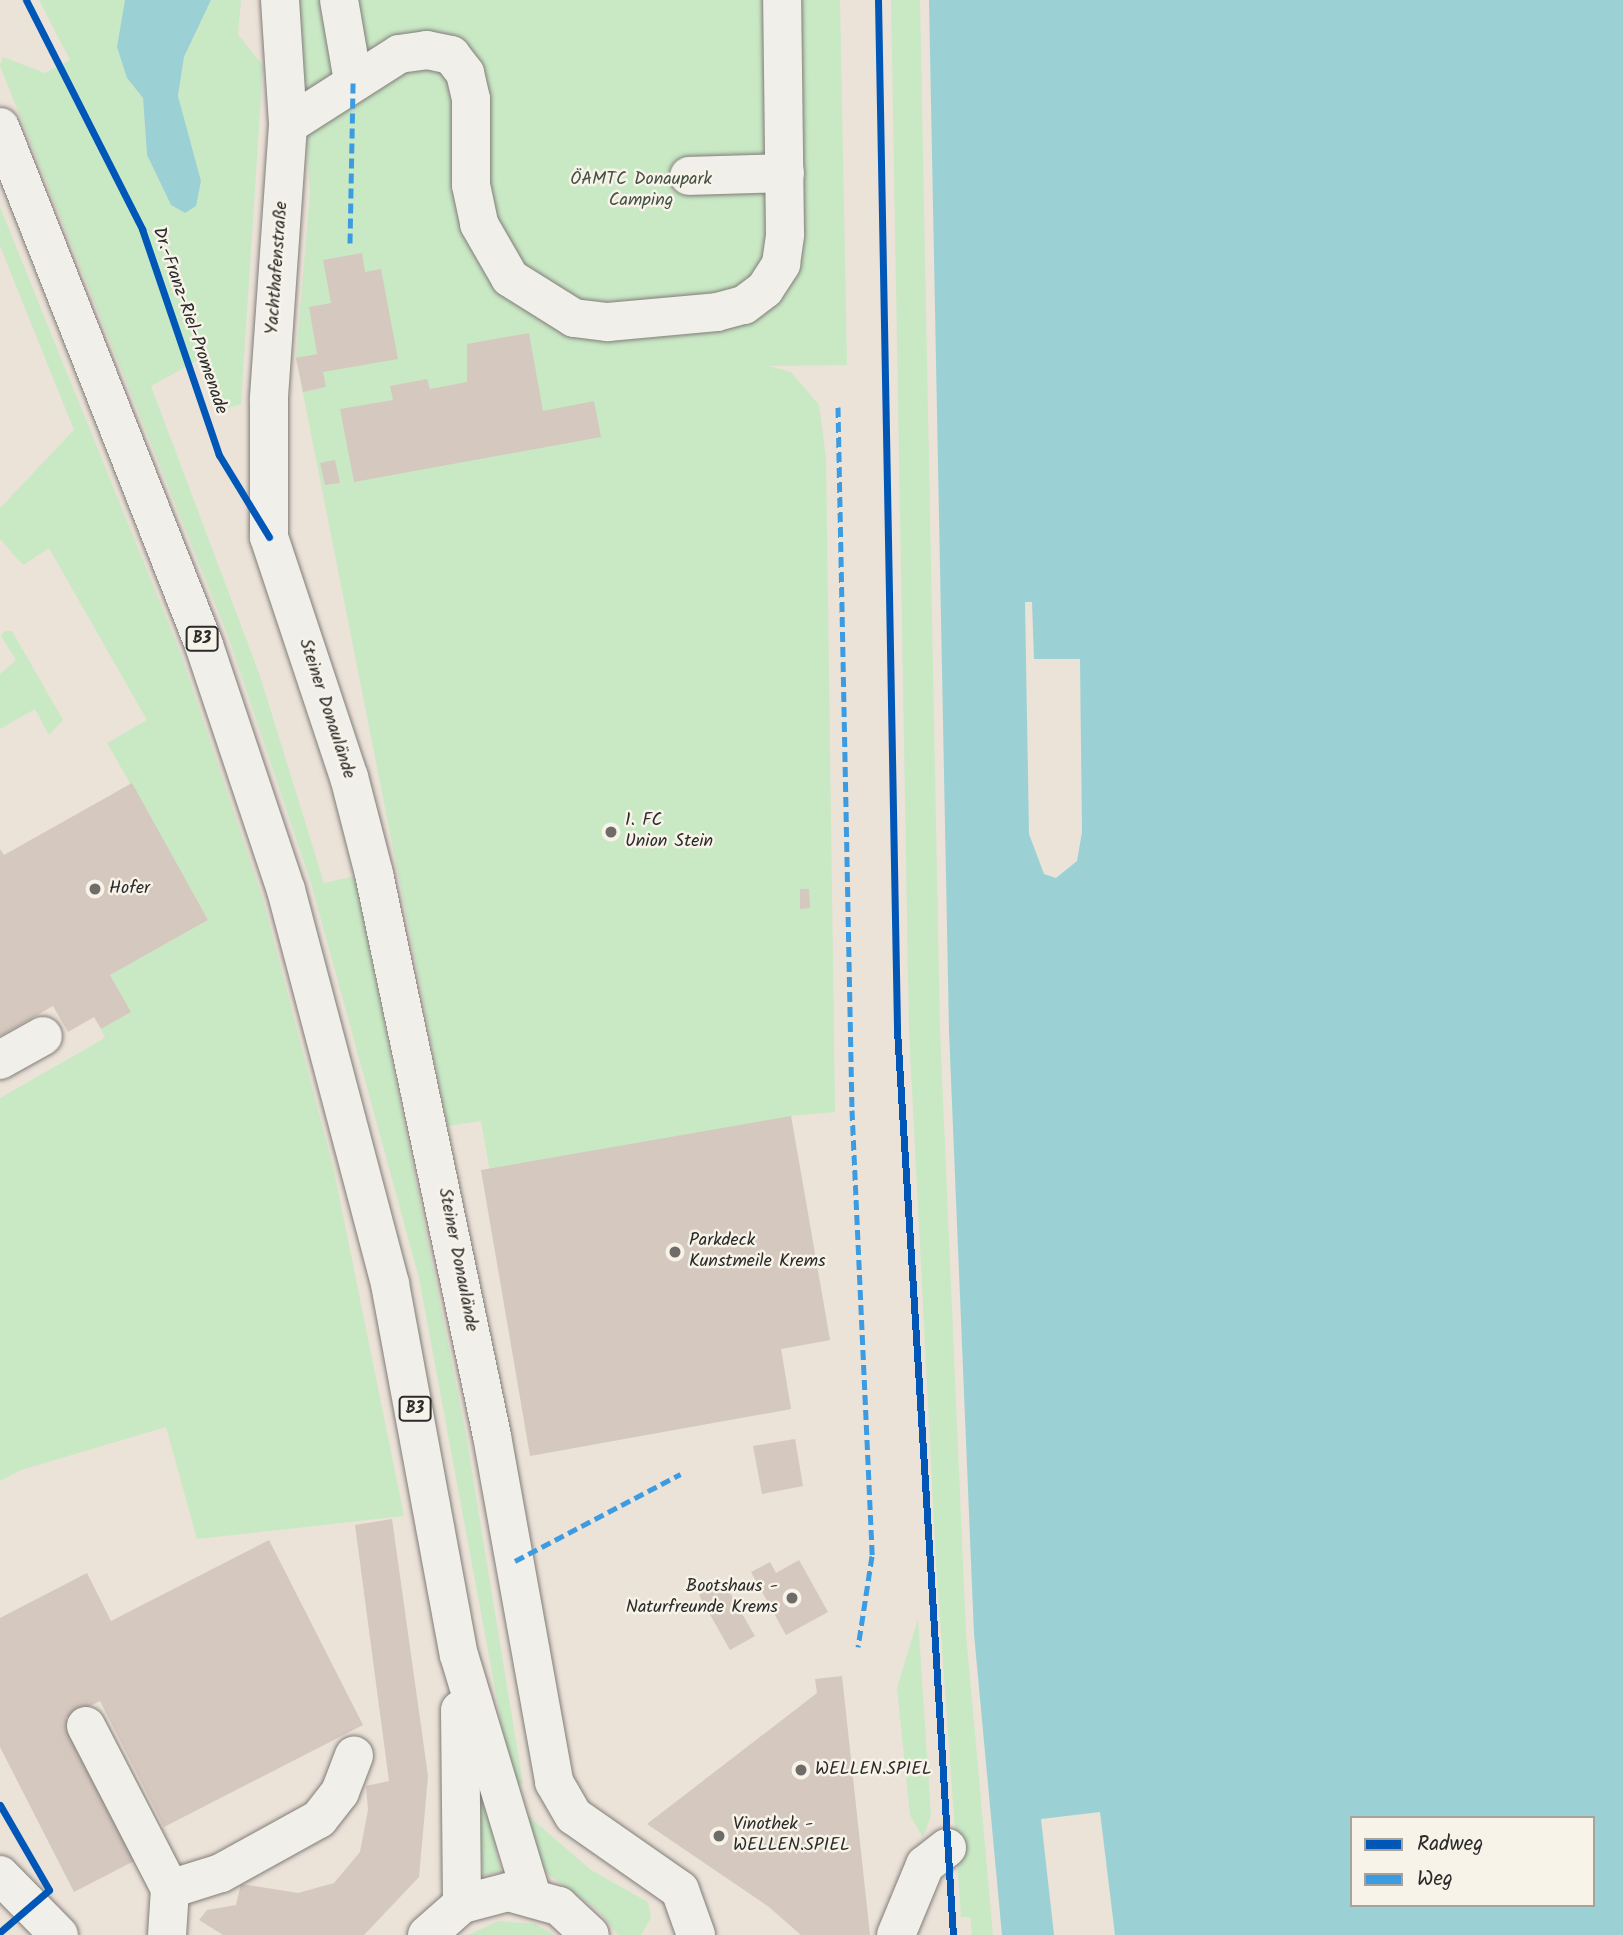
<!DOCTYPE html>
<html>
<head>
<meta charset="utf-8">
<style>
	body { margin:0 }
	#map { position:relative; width:1623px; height:1935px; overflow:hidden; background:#ebe2d8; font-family:Kalam,sans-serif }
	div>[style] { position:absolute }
	.green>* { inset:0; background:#c9e9c5 }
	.water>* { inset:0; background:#9bd1d4 }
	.pier>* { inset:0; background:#ebe2d8 }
	.building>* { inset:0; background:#d5c8be }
	.roads { filter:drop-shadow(0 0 2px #817d79) drop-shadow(0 0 2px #817d79) }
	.minor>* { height:38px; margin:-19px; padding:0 19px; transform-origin:19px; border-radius:19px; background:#f1efea }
	.major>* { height:38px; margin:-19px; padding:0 19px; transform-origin:19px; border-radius:19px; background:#f1efea }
	.highway>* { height:38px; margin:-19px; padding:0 19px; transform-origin:19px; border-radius:19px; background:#f1efea }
	.quiet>* { height:5px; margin-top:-2.5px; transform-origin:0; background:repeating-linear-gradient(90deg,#3d9ce1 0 10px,transparent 0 15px) }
	.cycleway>* { height:7px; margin:-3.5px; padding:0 3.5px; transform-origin:3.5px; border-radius:3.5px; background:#0057b8 }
	.dots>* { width:19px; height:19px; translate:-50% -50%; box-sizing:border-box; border:4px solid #f7f3e8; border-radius:50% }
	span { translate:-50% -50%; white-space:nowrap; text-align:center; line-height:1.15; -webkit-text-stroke:5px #f7f3e8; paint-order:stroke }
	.shield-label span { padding:2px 5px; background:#f7f3e8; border:2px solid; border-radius:5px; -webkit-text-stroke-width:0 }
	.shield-label { font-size:16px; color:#2b2b2b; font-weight:700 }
	.park-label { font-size:18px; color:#455247 }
	.street-label { font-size:18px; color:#2b2b2b }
	.poi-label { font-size:18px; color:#2b2b2b }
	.left { translate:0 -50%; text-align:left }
	.right { translate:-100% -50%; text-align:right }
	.legend { position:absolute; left:1350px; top:1816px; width:245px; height:91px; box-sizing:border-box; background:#f7f3e8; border:2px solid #a5a39c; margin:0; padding:9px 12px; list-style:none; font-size:21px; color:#2b2b2b }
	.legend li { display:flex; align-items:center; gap:14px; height:35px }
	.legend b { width:35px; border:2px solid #a5a39c }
</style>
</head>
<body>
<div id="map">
	<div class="green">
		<i style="clip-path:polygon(39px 0,125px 0,127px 78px,143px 98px,147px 155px,171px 205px,185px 213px,201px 181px,178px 97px,184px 57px,211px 0,241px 0,238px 34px,263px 66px,241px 404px,218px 411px,200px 359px,151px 386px,260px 676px,324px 883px,355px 876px,465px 1429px,523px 1784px,513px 1786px,419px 1278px,311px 883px,228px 636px,0 66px,3px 57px,45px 73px,70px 60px)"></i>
		<i style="clip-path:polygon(299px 0,840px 0,847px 365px,769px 366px,791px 372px,819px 405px,826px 457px,835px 1112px,791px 1116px,830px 1340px,781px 1349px,791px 1409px,540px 1454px,481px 1121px,448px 1126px,296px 358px,310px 193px)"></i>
		<i style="clip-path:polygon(891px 0,920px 0,940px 1031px,966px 1634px,993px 1935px,972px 1935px,970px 1917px,961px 1917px,936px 1562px,909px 1030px)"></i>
		<i style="clip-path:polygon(0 207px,180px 652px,262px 896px,334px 1171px,404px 1516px,197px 1539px,166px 1427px,21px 1470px,0 1481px,0 1098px,105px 1038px,101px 1029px,131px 1012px,110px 975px,208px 920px,107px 743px,147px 720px,49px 548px,23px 565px,0 539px,0 508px,74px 430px,0 246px)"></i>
		<i style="clip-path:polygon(5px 631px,12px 631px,63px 720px,49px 735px,35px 709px,0 729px,0 674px,16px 660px,1px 636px)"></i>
		<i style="clip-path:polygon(918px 1619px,931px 1816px,923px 1838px,910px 1815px,897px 1688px)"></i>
		<i style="clip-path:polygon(467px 1716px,471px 1716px,501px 1873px,483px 1875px)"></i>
		<i style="clip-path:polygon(525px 1813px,591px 1870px,648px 1902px,651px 1918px,641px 1935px,618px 1935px,598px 1910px,549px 1875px,537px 1860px)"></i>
		<i style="clip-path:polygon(498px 1921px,535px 1924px,554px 1935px,468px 1935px)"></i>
	</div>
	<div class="water">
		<i style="clip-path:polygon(125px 0,211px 0,184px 57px,178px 96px,201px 181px,196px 206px,185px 213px,171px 205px,147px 155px,143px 98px,127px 78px,117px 47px)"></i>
		<i style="clip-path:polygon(evenodd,929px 0,1623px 0,1623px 1935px,1002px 1935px,974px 1634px,949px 1031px,929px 0,1352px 1818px,1593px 1818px,1593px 1905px,1352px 1905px,1352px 1818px)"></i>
	</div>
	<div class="pier">
		<i style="clip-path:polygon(1025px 602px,1032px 602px,1034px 659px,1080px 659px,1082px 832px,1077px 861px,1056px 878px,1044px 874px,1029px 834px)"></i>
		<i style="clip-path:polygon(1100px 1812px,1115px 1935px,1054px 1935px,1041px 1819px)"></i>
	</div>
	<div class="building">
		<i style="clip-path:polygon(362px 253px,365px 272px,381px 269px,398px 359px,323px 372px,326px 387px,303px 392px,296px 358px,317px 354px,309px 307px,331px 303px,323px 260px)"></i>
		<i style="clip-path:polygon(529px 333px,543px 411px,594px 401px,601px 437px,354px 482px,340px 409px,393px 400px,390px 386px,427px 379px,430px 389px,467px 382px,467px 344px)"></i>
		<i style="clip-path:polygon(335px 460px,340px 483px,325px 485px,320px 463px)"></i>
		<i style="clip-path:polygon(132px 783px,208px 920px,110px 975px,131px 1012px,101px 1029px,94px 1017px,68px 1032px,53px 1006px,0 1036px,0 849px,4px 855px)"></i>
		<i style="clip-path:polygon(800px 889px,809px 889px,810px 908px,800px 909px)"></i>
		<i style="clip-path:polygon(791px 1116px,830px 1340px,781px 1349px,791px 1409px,530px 1456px,481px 1170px)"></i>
		<i style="clip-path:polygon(795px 1439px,803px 1486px,762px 1494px,753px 1446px)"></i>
		<i style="clip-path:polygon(392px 1519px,428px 1776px,419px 1877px,364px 1935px,223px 1935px,199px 1920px,207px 1910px,236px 1905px,241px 1884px,298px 1893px,334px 1883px,360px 1852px,368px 1810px,366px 1786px,389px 1781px,355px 1525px)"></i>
		<i style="clip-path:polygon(269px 1540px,363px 1725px,164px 1827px,100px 1701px,66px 1718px,138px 1859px,74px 1892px,0 1747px,0 1618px,87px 1573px,111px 1621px)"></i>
		<i style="clip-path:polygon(799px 1560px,828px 1612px,786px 1635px,751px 1572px,770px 1562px,776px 1573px)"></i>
		<i style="clip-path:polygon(723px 1581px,755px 1636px,730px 1650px,699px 1595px)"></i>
		<i style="clip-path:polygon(842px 1676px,870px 1935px,801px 1935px,769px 1907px,647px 1824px,817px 1693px,815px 1679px)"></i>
	</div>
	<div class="roads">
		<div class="minor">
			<i style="left:280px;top:0;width:125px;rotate:86.3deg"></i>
			<i style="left:288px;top:125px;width:276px;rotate:94deg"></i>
			<i style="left:269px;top:400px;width:137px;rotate:90deg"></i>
			<i style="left:269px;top:537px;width:253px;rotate:71.6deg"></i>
			<i style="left:349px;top:777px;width:100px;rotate:75.5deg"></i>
			<i style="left:374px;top:874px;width:574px;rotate:78.14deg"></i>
			<i style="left:492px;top:1436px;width:352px;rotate:79.8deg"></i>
			<i style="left:554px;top:1782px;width:39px;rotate:60deg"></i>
			<i style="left:574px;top:1816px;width:129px;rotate:34.9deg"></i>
			<i style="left:680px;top:1890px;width:48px;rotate:70.4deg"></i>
			<i style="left:339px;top:0;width:82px;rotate:80.2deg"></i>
			<i style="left:288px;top:125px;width:132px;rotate:-32.6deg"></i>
			<i style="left:399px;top:54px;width:28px;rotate:-8deg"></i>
			<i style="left:427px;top:50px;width:25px;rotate:12deg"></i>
			<i style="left:451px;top:55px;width:23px;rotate:52deg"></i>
			<i style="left:465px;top:73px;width:27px;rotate:77deg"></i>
			<i style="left:471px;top:99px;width:86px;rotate:90deg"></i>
			<i style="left:471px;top:185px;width:40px;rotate:78deg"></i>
			<i style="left:479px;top:224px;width:62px;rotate:60.1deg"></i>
			<i style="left:510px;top:278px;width:75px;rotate:32deg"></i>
			<i style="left:574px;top:318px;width:34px;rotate:7deg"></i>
			<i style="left:608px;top:322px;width:109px;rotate:-5.2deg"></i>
			<i style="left:717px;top:312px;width:28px;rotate:-15deg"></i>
			<i style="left:744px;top:305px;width:26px;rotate:-37deg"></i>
			<i style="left:765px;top:289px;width:30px;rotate:-57deg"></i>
			<i style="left:781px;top:264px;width:30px;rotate:-82deg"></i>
			<i style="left:785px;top:234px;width:234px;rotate:-90.7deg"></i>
			<i style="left:689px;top:176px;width:96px;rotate:-1.8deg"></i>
			<i style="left:0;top:1060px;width:49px;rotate:-29.2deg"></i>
			<i style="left:86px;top:1726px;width:183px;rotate:62.7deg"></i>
			<i style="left:170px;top:1889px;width:46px;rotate:93.7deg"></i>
			<i style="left:170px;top:1889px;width:53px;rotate:-17.4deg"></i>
			<i style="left:221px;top:1873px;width:112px;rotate:-28.9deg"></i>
			<i style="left:319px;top:1819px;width:34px;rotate:-52deg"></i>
			<i style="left:340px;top:1792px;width:39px;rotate:-69deg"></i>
			<i style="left:896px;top:1935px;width:76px;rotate:-67.5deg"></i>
			<i style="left:925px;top:1865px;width:28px;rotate:-38deg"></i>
		</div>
		<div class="major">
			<i style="left:0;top:1875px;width:84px;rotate:45.5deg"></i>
			<i style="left:427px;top:1935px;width:47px;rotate:-41.5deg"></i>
			<i style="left:462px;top:1904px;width:48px;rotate:-14.6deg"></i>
			<i style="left:508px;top:1892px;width:53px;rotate:15.4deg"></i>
			<i style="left:559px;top:1906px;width:42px;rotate:43.1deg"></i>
		</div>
		<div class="highway">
			<i style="left:0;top:127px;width:557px;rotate:68.5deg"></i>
			<i style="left:204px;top:645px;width:258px;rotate:71.5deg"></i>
			<i style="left:286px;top:890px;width:407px;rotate:75.2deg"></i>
			<i style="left:390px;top:1284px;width:377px;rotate:79.5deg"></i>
			<i style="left:459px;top:1655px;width:250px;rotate:73.2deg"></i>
			<i style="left:460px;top:1710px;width:194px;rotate:89.4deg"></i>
		</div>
	</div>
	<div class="quiet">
		<i style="left:350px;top:243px;width:162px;rotate:-88.9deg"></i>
		<i style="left:838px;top:407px;width:703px;rotate:88.86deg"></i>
		<i style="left:852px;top:1110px;width:446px;rotate:87.4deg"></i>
		<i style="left:872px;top:1556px;width:92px;rotate:98.7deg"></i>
		<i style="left:515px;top:1561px;width:187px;rotate:-27.7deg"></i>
	</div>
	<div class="cycleway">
		<i style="left:26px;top:0;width:257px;rotate:63.1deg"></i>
		<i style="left:142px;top:229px;width:239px;rotate:71.2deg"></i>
		<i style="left:219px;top:455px;width:96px;rotate:58.6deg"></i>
		<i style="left:878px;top:0;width:1030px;rotate:88.94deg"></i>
		<i style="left:897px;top:1030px;width:907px;rotate:86.46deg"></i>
		<i style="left:0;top:1805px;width:98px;rotate:60deg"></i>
		<i style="left:49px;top:1890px;width:65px;rotate:139.4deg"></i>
	</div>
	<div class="dots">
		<i style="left:611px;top:832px;background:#6e6b68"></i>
		<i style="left:95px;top:889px;background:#6e6b68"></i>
		<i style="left:675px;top:1252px;background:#6e6b68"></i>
		<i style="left:792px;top:1598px;background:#6e6b68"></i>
		<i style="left:801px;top:1770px;background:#6e6b68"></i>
		<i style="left:719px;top:1836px;background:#6e6b68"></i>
	</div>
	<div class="shield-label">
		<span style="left:202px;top:639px">B3</span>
		<span style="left:415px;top:1409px">B3</span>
	</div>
	<div class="park-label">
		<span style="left:641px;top:191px">ÖAMTC Donaupark<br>Camping</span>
	</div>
	<div class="street-label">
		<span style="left:278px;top:268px;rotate:-86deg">Yachthafenstraße</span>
		<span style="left:189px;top:321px;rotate:71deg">Dr.-Franz-Riel-Promenade</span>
		<span style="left:326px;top:709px;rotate:72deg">Steiner Donaulände</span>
		<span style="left:457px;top:1260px;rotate:79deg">Steiner Donaulände</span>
	</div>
	<div class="poi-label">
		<span class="left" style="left:625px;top:832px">1. FC<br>Union Stein</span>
		<span class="left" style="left:109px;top:889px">Hofer</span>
		<span class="left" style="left:689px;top:1252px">Parkdeck<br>Kunstmeile Krems</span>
		<span class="right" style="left:778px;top:1598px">Bootshaus -<br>Naturfreunde Krems</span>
		<span class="left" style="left:815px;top:1770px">WELLEN.SPIEL</span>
		<span class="left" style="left:733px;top:1836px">Vinothek -<br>WELLEN.SPIEL</span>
	</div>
	<ul class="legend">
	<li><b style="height:9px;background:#0057b8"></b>Radweg</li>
	<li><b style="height:9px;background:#3d9ce1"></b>Weg</li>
	</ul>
</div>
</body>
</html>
